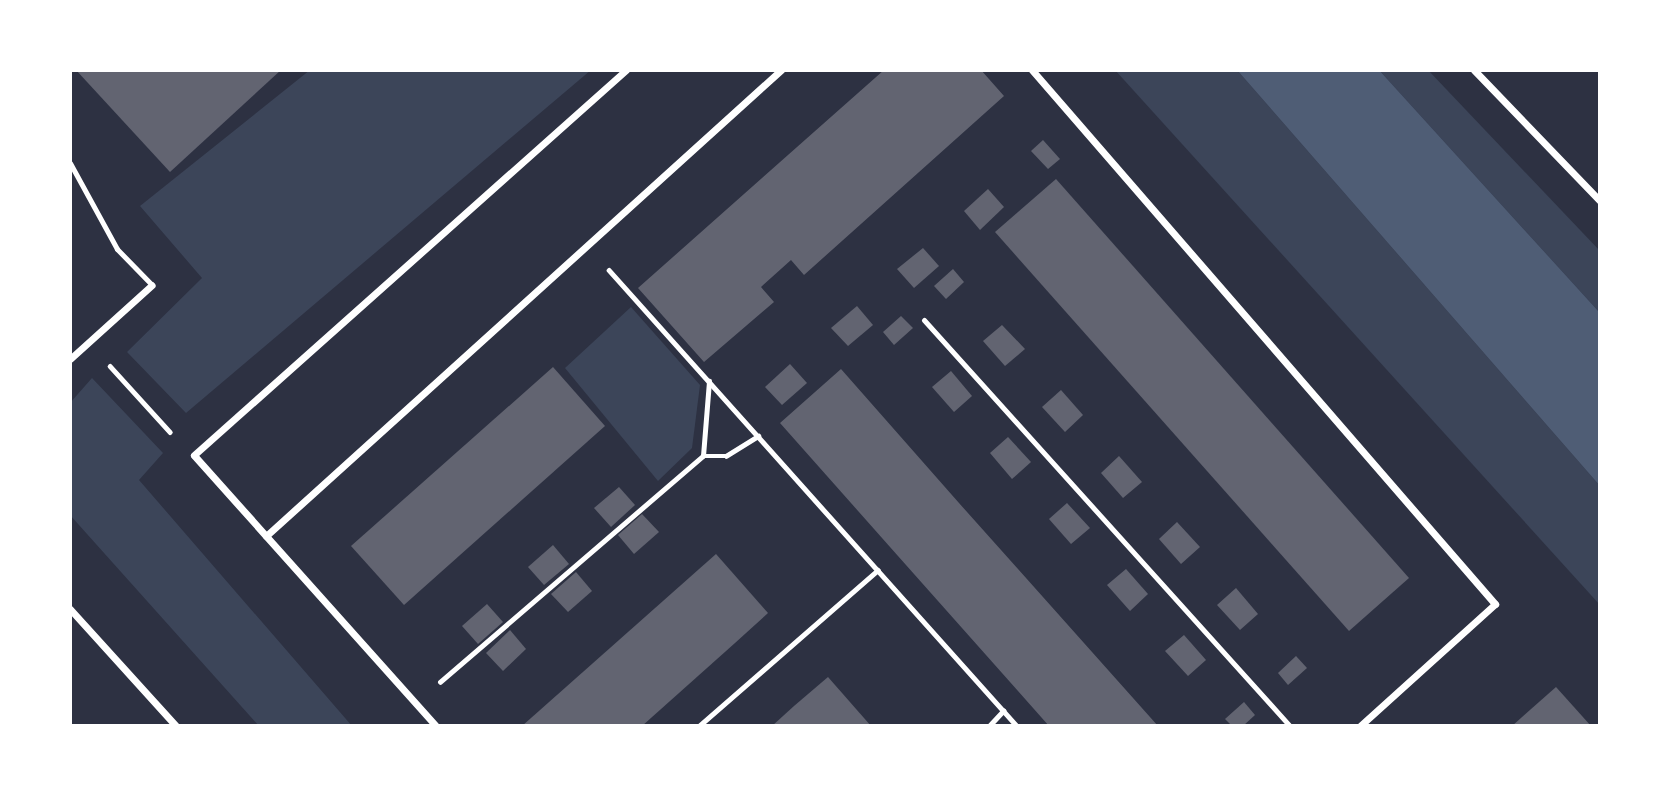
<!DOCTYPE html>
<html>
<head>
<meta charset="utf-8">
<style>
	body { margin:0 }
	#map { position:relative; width:1670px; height:796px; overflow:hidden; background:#2d3142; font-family:Raleway,sans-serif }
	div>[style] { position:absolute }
	.green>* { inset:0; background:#3c4559 }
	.water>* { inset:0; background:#4f5d75 }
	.building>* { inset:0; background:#626471 }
	.path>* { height:4.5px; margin:-2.25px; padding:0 2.25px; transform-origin:2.25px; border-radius:2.25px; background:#fff }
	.service>* { height:5px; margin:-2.5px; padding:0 2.5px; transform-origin:2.5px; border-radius:2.5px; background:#fff }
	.minor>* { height:7px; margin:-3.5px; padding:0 3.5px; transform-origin:3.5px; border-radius:3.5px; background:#fff }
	span { translate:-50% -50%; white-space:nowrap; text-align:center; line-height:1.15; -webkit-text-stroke:6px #fff; paint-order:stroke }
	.frame { position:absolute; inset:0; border:72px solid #fff; pointer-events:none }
</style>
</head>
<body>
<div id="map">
	<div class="green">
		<i style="clip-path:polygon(310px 70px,591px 70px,186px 413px,127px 352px,202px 278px,140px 206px)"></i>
		<i style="clip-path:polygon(1115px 70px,1237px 70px,1600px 486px,1600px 605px)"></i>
		<i style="clip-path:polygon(1379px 70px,1428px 70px,1600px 251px,1600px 313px)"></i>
		<i style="clip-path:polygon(631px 307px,700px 385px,692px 448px,658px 481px,565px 368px)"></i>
		<i style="clip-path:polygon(92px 378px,163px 453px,139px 480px,352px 726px,259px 726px,70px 515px,70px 403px)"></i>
	</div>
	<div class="water">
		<i style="clip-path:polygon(1237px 70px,1379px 70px,1600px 313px,1600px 486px)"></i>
	</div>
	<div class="building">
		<i style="clip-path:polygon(76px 70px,281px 70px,170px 172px)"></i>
		<i style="clip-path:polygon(884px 70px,981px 70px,1004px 96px,804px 275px,791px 260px,761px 287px,774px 302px,704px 362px,638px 288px)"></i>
		<i style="clip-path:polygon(1043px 140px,1060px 159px,1048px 169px,1031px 151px)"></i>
		<i style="clip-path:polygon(1056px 179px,1409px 578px,1349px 631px,995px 232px)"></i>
		<i style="clip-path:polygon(988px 189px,1004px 207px,980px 230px,964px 211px)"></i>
		<i style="clip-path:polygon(923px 248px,939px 266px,914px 288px,897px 269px)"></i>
		<i style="clip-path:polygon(953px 269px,964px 282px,946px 299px,934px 286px)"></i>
		<i style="clip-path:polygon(857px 306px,873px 325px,848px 346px,831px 328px)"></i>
		<i style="clip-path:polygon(901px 316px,913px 328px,894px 345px,883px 332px)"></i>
		<i style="clip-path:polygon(1002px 325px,1025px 349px,1005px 366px,983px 341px)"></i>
		<i style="clip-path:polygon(790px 364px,807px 383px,782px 405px,765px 387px)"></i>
		<i style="clip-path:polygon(553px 367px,605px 426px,404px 605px,351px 546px)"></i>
		<i style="clip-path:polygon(841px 369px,959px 503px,1158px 726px,1049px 726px,898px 556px,780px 423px)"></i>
		<i style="clip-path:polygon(951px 371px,972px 396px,954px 412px,932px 387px)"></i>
		<i style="clip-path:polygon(1061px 390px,1083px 415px,1065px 432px,1042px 407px)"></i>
		<i style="clip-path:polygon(1008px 437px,1031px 462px,1012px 479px,990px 453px)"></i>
		<i style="clip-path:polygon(1119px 456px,1142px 482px,1123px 498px,1101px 473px)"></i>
		<i style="clip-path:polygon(619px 487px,635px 505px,611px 527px,594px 508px)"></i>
		<i style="clip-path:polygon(1067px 503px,1090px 528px,1071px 544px,1049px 519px)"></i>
		<i style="clip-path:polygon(642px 514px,659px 532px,634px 554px,618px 535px)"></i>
		<i style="clip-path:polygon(1177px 522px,1200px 547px,1181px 564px,1159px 539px)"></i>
		<i style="clip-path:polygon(553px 545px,569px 564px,544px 585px,528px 567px)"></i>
		<i style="clip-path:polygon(716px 554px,768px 613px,735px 643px,642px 726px,522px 726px)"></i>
		<i style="clip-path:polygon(1126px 569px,1148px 594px,1130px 611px,1107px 585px)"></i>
		<i style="clip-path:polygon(576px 572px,592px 591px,568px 612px,551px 594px)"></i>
		<i style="clip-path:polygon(1236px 588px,1258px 614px,1240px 630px,1217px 605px)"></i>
		<i style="clip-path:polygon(487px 604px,503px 622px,478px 644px,462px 626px)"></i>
		<i style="clip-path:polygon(510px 630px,526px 649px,503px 671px,486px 653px)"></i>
		<i style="clip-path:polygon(1184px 635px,1206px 660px,1188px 676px,1165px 651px)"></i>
		<i style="clip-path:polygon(1296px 656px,1307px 668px,1288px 685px,1278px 673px)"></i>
		<i style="clip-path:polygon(828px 677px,871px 726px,772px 726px,794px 706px)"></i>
		<i style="clip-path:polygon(1556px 687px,1591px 726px,1512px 726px)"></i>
		<i style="clip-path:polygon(1244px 702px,1255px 715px,1243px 726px,1232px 726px,1225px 719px)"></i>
	</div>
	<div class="path">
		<i style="left:609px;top:270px;width:612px;rotate:48.18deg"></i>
		<i style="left:110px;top:366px;width:89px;rotate:47.7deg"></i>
		<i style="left:703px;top:456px;width:75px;rotate:-85.4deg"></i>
		<i style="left:440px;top:682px;width:347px;rotate:-40.7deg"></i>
		<i style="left:703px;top:456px;width:23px"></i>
		<i style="left:726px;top:456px;width:38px;rotate:-32deg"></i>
		<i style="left:699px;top:726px;width:237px;rotate:-41.1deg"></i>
		<i style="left:989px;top:726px;width:21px;rotate:-47deg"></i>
	</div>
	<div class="service">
		<i style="left:70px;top:163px;width:98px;rotate:61.3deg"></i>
		<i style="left:117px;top:249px;width:50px;rotate:45.8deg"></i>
		<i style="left:924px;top:320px;width:547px;rotate:47.97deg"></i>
	</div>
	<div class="minor">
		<i style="left:1032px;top:70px;width:707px;rotate:49.07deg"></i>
		<i style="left:1495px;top:604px;width:182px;rotate:137.9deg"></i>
		<i style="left:1474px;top:70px;width:182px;rotate:46.1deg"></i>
		<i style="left:70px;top:359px;width:110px;rotate:-42.1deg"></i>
		<i style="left:266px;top:536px;width:695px;rotate:-42.14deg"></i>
		<i style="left:70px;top:609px;width:158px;rotate:47.8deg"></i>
		<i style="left:436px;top:726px;width:363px;rotate:-131.8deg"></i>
		<i style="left:194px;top:455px;width:579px;rotate:-41.71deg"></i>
	</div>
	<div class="frame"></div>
</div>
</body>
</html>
